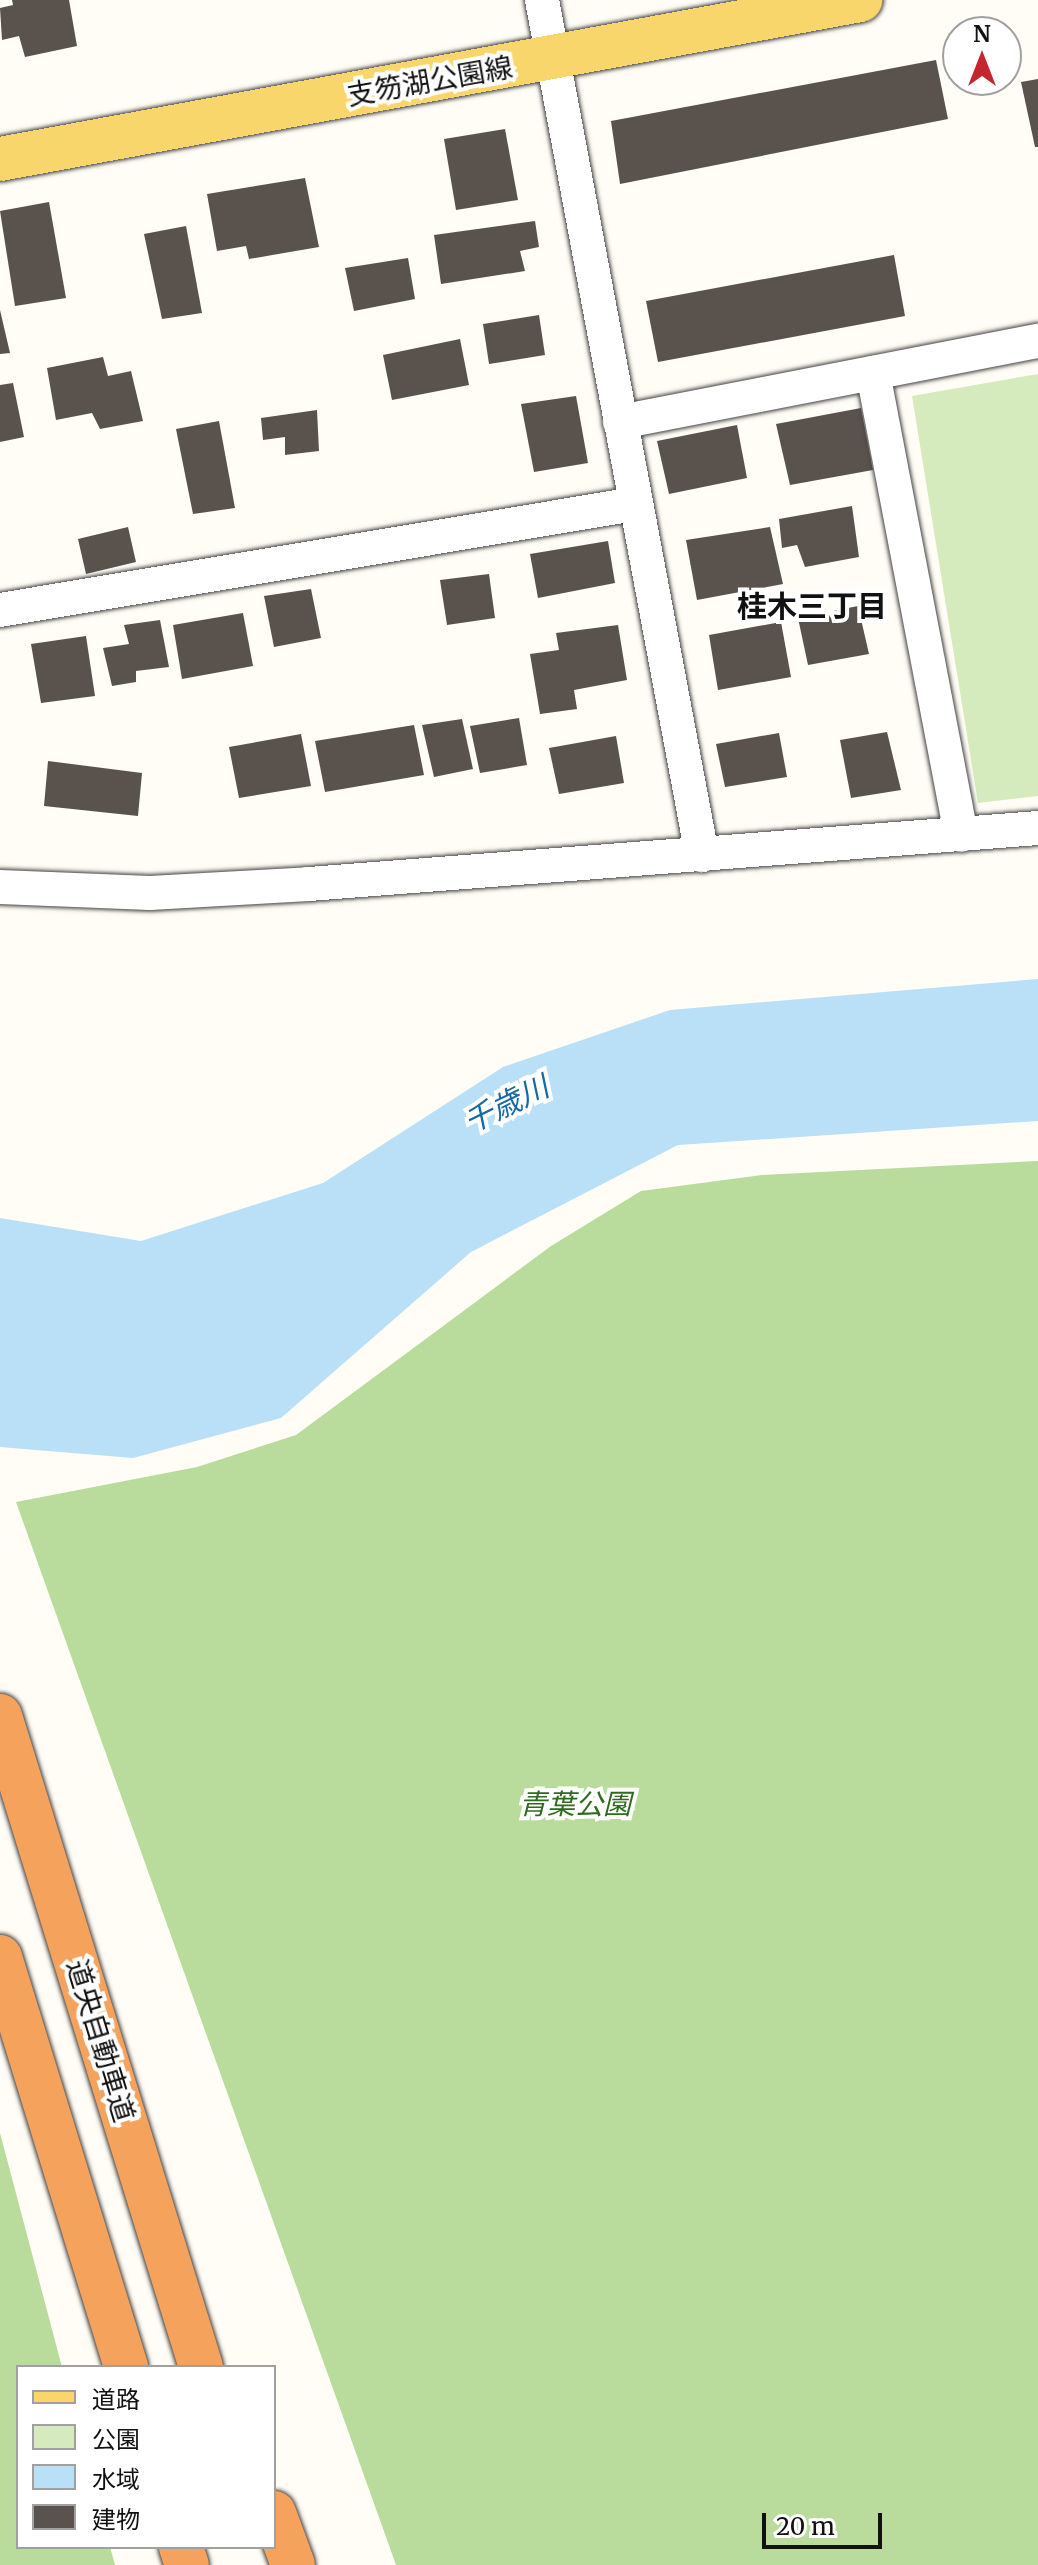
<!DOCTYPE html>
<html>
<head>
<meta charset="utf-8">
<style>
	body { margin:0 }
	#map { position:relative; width:1038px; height:2565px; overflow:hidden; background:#fffdf5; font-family:Merriweather,"Noto Sans JP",serif }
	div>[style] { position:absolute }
	.green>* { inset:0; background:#d5ebbd }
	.forest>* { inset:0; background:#b9dc9c }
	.water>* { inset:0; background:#b9e0f7 }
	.building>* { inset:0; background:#5a524d }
	.roads { filter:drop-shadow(0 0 2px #444) drop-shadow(0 0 2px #444) }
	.street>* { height:34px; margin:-17px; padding:0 17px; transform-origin:17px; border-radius:17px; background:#fff }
	.primary>* { height:44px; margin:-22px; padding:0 22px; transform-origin:22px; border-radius:22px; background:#f9d66b }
	.highway>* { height:44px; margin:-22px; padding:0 22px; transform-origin:22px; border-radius:22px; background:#f5a25d }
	span { translate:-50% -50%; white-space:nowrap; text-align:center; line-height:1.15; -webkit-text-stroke:8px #fff; paint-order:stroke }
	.street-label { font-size:28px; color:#111 }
	.park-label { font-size:28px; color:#2f6b1f; font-style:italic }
	.neighbourhood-label { font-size:30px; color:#111; font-weight:700 }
	.water-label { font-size:30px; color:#1768a6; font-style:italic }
	.legend { position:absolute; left:16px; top:2365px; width:260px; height:184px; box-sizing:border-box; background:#fff; border:2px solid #a0a0a0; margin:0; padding:10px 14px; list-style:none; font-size:24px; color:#111 }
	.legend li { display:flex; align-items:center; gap:16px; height:40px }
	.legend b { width:40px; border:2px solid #a0a0a0 }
	.north { position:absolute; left:942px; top:16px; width:80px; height:80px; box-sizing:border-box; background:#fff; border:2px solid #a0a0a0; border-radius:50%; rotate:0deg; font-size:22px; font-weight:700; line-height:32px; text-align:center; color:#111 }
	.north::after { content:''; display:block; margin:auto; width:28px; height:36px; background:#c4262e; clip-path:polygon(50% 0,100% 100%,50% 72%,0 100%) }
	.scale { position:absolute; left:762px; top:2513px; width:120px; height:36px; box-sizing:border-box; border:4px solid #111; border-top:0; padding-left:10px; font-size:24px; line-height:28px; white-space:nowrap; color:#111; -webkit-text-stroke:6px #fff; paint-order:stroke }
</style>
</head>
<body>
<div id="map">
	<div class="green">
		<i style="clip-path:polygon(1038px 374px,1038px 796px,978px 803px,912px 396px)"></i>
	</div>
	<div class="forest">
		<i style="clip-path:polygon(1038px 1161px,1038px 2565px,396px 2565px,16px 1502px,197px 1467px,296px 1435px,551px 1246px,641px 1191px,762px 1175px)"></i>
		<i style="clip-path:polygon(0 2133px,62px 2367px,18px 2367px,18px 2547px,110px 2547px,115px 2565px,0 2565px)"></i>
	</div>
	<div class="water">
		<i style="clip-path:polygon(1038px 979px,1038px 1121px,678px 1145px,471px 1252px,281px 1418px,133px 1458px,0 1447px,0 1218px,141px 1241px,323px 1183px,503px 1067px,670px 1010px)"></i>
	</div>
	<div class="building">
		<i style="clip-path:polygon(12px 0,69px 0,77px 46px,25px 57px,19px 36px,2px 40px,0 8px,13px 5px)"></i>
		<i style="clip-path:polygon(936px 60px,948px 119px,620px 184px,611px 121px)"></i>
		<i style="clip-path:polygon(1038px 79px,1038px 147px,1035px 147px,1021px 82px)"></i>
		<i style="clip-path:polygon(505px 129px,518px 200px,456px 210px,444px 139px)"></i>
		<i style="clip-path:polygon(305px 178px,319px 247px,249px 259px,246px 246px,217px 251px,207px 194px)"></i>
		<i style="clip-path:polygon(49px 202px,66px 298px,15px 306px,0 211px)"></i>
		<i style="clip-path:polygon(535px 221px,539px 247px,520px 251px,525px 271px,441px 284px,434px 235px)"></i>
		<i style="clip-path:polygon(186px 226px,202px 313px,162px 319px,144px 234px)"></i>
		<i style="clip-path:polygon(894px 255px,905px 316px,658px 362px,646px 301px)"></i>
		<i style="clip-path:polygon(408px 258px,415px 299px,354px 311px,345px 268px)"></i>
		<i style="clip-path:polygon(0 310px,10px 353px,0 354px)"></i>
		<i style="clip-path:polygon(539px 315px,545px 355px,489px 364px,483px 324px)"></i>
		<i style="clip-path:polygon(460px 339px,469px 385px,392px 400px,383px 355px)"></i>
		<i style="clip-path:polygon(103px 357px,108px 376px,131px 371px,143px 421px,100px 429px,92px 413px,56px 420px,47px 368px)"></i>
		<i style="clip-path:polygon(13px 383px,24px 437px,0 442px,0 385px)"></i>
		<i style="clip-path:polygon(576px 396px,588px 463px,534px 472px,521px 404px)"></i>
		<i style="clip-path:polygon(861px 408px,873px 470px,790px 485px,776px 424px)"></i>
		<i style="clip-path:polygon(317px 410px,319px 451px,285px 455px,285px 437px,263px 440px,261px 418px)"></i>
		<i style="clip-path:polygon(219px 421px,235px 508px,193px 514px,176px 429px)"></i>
		<i style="clip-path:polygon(737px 425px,747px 478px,669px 494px,657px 441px)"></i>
		<i style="clip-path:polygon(852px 506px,859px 557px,805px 567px,797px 545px,782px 548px,779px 519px)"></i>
		<i style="clip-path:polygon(128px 527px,136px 562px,86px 574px,78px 539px)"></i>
		<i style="clip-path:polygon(770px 527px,783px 584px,697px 600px,686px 540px)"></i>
		<i style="clip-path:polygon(608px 541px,615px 583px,538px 598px,530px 554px)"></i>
		<i style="clip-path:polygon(489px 574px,495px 618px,447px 625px,440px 580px)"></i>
		<i style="clip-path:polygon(311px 589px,321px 638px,274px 647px,264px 596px)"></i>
		<i style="clip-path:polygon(858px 606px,869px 654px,808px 665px,798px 618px)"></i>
		<i style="clip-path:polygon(243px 613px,253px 666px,182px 679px,173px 625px)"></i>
		<i style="clip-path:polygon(160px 620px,169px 667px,136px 671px,136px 682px,112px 686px,103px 648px,129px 644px,124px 625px)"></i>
		<i style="clip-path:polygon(781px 622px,791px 677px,718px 690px,709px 635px)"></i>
		<i style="clip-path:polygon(618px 625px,627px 680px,574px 690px,577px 709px,540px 714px,530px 654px,559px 650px,556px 633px)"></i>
		<i style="clip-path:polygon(86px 636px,95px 696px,41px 703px,31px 644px)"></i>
		<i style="clip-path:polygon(519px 718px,527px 765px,480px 773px,470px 726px)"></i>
		<i style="clip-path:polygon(462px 719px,473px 769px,434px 777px,422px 725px)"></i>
		<i style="clip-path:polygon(414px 725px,424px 775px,325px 792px,315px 741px)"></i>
		<i style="clip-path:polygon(887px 732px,901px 790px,851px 798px,840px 740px)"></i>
		<i style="clip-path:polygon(779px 733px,787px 777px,725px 787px,716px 744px)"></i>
		<i style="clip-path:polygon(301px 734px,311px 786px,239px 798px,229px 747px)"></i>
		<i style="clip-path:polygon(616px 736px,624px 783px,559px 794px,549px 748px)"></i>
		<i style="clip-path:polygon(48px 761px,142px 773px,138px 816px,44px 806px)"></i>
	</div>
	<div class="roads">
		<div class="street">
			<i style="left:542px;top:0;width:870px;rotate:79.4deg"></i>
			<i style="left:873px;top:373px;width:470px;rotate:79.2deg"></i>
			<i style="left:620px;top:422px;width:426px;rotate:-11deg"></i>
			<i style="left:0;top:610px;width:644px;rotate:-9.48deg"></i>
			<i style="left:0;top:887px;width:150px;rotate:2.3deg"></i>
			<i style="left:150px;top:893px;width:159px;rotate:-3.2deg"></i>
			<i style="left:309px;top:884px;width:731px;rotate:-4.39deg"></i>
		</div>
		<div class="primary">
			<i style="left:0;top:159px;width:875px;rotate:-10.47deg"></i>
		</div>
		<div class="highway">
			<i style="left:0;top:1716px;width:681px;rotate:72.84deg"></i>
			<i style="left:0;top:1957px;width:429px;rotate:72.9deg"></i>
			<i style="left:274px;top:2513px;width:55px;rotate:69.9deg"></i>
			<i style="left:181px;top:2547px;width:19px;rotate:72deg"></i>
		</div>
	</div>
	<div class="street-label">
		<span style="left:430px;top:81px;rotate:-10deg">支笏湖公園線</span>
		<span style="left:101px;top:2041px;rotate:73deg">道央自動車道</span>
	</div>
	<div class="park-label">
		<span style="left:575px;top:1804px">青葉公園</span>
	</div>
	<div class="neighbourhood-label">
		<span style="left:812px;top:606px">桂木三丁目</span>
	</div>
	<div class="water-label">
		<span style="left:506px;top:1104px;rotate:-26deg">千歳川</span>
	</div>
	<ul class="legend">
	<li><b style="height:10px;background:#f9d66b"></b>道路</li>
	<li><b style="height:22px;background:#d5ebbd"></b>公園</li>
	<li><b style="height:22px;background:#b9e0f7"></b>水域</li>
	<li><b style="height:22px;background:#5a524d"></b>建物</li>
	</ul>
	<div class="north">N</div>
	<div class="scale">20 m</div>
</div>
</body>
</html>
